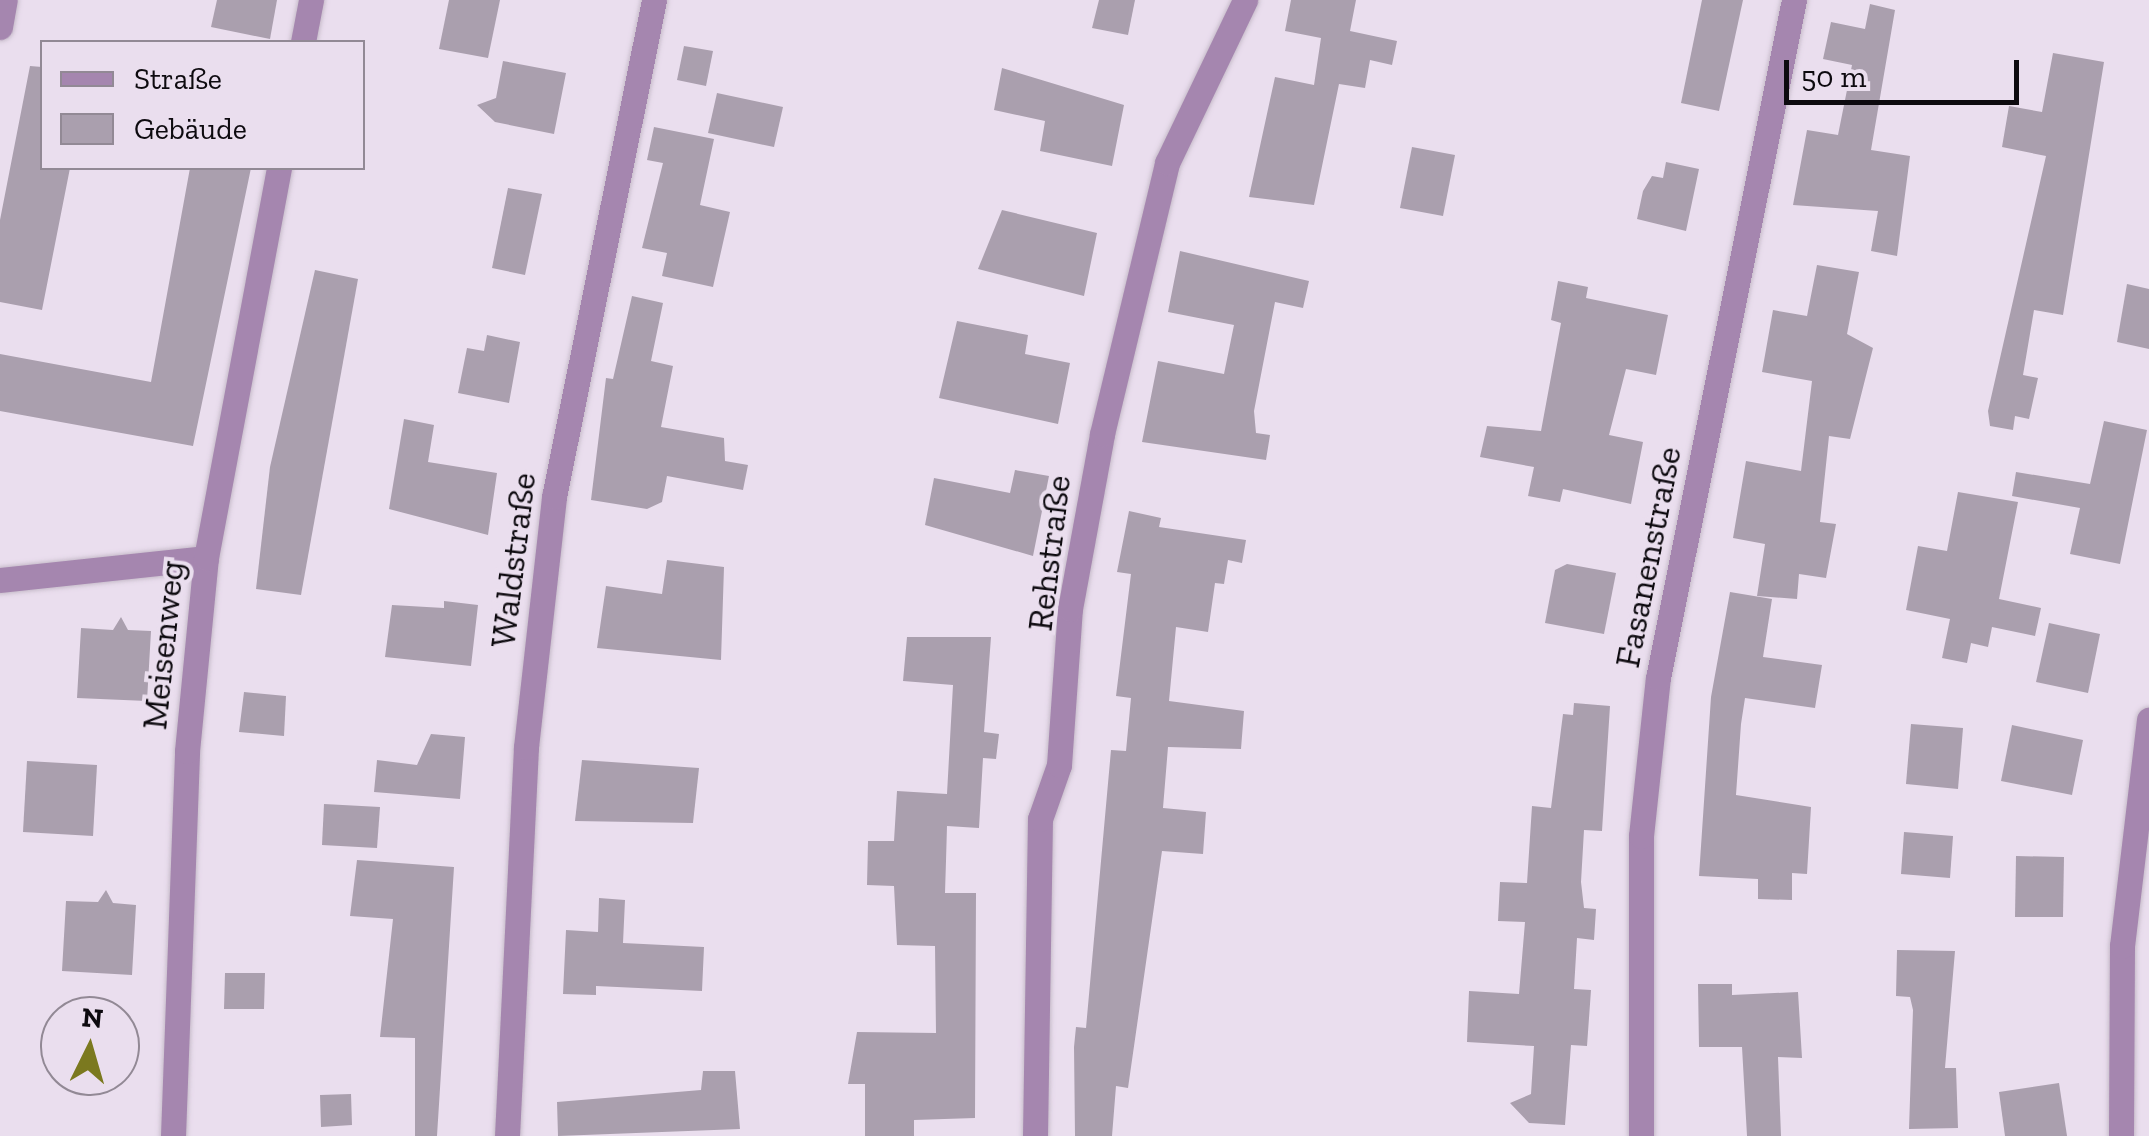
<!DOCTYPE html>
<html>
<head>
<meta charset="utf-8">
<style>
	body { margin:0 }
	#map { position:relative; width:2149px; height:1136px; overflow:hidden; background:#eadeee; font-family:"Zilla Slab",serif }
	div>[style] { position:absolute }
	.building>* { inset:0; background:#aa9fae }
	.roads { filter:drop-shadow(0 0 2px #c7bcca) drop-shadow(0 0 2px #c7bcca) }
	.minor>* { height:25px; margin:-12.5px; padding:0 12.5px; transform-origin:12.5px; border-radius:12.5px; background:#a586af }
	span { translate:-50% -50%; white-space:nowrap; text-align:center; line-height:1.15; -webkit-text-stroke:8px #eadeee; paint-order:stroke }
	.street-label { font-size:35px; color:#0d0a0f }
	.legend { position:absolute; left:40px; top:40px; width:325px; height:130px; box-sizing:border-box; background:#eadeee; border:2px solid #928995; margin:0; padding:12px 18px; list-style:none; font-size:30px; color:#0d0a0f }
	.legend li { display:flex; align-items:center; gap:20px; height:50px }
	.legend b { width:50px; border:2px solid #928995 }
	.north { position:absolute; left:40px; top:996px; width:100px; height:100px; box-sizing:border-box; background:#eadeee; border:2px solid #928995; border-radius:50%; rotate:5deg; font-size:28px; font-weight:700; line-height:40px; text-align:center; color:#0d0a0f }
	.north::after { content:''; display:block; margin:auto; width:35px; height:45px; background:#7b791f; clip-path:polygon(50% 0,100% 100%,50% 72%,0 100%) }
	.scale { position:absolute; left:1784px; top:60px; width:235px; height:45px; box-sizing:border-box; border:5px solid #0d0a0f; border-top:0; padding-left:12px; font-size:30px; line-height:35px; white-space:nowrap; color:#0d0a0f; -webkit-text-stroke:8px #eadeee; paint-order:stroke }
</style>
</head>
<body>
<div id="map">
	<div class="building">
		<i style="clip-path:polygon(217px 0,277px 0,270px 39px,211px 27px)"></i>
		<i style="clip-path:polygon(449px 0,500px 0,488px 58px,439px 49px)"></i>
		<i style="clip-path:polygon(1099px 0,1135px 0,1128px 35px,1092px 28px)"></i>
		<i style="clip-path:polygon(1291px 0,1356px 0,1350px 31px,1397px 41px,1392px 65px,1370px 60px,1365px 88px,1339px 84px,1314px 205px,1249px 197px,1275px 77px,1314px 85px,1321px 38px,1285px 31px)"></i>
		<i style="clip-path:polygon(1702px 0,1743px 0,1719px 111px,1681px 103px)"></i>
		<i style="clip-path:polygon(1870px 4px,1895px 10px,1871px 150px,1910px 156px,1897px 256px,1871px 251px,1878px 211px,1793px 205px,1807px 130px,1838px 135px,1852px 65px,1823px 59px,1831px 22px,1865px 29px)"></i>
		<i style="clip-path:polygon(684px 46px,713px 51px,706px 86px,677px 80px)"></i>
		<i style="clip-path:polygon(2053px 53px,2104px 62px,2063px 315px,2034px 310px,2023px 375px,2038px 378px,2029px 419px,2015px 416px,2013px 430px,1990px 426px,1988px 411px,2046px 156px,2002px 147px,2009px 106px,2042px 112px)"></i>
		<i style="clip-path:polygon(503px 61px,566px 73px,554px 134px,495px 122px,477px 105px,496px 98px)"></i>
		<i style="clip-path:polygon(30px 66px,42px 67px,42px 168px,70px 168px,42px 310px,0 302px,0 220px)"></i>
		<i style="clip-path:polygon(1002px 68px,1124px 105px,1112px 166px,1040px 151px,1045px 121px,994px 110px)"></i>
		<i style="clip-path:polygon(717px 93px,783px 107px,774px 147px,708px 133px)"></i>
		<i style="clip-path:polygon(654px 127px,714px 139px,700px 205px,730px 212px,713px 287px,662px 276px,667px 253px,642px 248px,663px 163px,647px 160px)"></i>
		<i style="clip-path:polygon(1412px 147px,1455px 155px,1443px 216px,1400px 208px)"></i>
		<i style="clip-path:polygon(1666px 162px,1699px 169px,1686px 231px,1637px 219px,1643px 191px,1652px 176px,1663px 178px)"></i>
		<i style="clip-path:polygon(190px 168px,251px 168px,193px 446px,0 411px,0 354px,151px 382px)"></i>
		<i style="clip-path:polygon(508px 188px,542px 194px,525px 275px,492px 268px)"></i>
		<i style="clip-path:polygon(1002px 210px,1097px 233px,1084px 296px,978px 269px)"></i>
		<i style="clip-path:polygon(1180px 251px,1309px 281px,1303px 308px,1275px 302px,1254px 411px,1256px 433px,1270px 435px,1266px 460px,1142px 442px,1158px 361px,1224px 374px,1234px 325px,1168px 312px)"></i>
		<i style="clip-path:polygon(1817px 265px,1859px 272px,1847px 334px,1873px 348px,1850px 439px,1829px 436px,1820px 522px,1836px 524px,1826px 578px,1799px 574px,1797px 599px,1757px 596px,1765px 544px,1733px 538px,1746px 461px,1801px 471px,1812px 381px,1762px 372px,1773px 310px,1807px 316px)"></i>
		<i style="clip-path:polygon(315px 270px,358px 279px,301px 595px,256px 589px,270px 467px)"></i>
		<i style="clip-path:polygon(1558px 281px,1588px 287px,1586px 298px,1668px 315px,1656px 375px,1626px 369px,1609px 435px,1643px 442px,1631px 504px,1563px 489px,1560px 502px,1528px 496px,1534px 467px,1480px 457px,1487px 426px,1541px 431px,1561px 323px,1551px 320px)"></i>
		<i style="clip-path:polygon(2127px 284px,2149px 289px,2149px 349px,2117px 342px)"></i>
		<i style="clip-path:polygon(632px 296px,663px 303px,651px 361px,673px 366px,661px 427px,724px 438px,725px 461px,748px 465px,743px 490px,667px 476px,662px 502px,647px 509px,591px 500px,606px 378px,613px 379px)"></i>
		<i style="clip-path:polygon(957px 321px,1028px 335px,1025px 354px,1070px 363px,1058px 424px,939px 398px)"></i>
		<i style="clip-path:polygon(487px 335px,520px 342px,509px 403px,458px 393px,467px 348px,484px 351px)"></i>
		<i style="clip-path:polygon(404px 419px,434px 425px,428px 462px,497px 473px,488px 535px,389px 509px)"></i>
		<i style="clip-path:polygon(2104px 421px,2147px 430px,2120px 564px,2070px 554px,2080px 508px,2012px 496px,2016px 472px,2090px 484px)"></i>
		<i style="clip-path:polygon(1015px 470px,1049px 476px,1033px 556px,925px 525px,934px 478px,1010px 493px)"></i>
		<i style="clip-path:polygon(1958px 492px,2018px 502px,1999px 599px,2041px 608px,2035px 636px,1992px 627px,1988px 647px,1971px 643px,1967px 663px,1942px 658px,1950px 619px,1906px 610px,1918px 546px,1947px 551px)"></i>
		<i style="clip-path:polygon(1129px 511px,1161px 518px,1159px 527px,1246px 540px,1242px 563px,1228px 560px,1224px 584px,1215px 583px,1208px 632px,1176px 627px,1169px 701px,1244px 711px,1241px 749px,1168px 747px,1163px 808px,1206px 812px,1203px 854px,1162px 851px,1128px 1088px,1116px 1086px,1112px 1136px,1075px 1136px,1074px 1047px,1076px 1027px,1086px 1028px,1111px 750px,1126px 751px,1131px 698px,1116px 696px,1131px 574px,1117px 572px)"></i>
		<i style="clip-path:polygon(667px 560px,724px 567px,721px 660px,597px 648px,606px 586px,662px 594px)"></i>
		<i style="clip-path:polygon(1567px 564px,1616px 573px,1604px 634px,1545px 623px,1555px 570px)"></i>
		<i style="clip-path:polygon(1730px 592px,1772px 599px,1763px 657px,1822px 665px,1815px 708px,1745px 698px,1741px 724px,1736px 795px,1811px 807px,1807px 874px,1792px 873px,1792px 900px,1758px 899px,1758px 879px,1699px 876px,1711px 697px)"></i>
		<i style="clip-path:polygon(444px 601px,478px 605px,471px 666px,385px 657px,392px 605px,444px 608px)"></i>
		<i style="clip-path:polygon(121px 617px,128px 630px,151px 631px,147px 701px,77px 698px,81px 628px,113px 630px)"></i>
		<i style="clip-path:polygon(2049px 623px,2100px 634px,2088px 693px,2036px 682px)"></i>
		<i style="clip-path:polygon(907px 637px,991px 637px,984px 732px,999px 734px,996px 759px,983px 758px,979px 828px,947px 826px,946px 861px,945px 893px,976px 893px,975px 1118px,914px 1120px,914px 1136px,865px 1136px,865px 1084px,848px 1084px,857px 1032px,936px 1033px,935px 946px,897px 945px,894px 886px,867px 885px,868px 841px,894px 841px,897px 791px,947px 794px,953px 685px,903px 681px)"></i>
		<i style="clip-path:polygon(244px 692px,286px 696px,284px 736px,239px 732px)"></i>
		<i style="clip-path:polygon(1574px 703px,1610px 706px,1602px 831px,1584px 830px,1581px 882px,1584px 908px,1596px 909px,1594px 940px,1577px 938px,1574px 989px,1591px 990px,1587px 1046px,1571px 1045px,1565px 1125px,1529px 1123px,1510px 1103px,1531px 1094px,1534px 1046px,1467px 1042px,1469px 991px,1519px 994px,1525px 922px,1498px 921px,1500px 882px,1527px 883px,1532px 806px,1551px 808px,1563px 714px,1573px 715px)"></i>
		<i style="clip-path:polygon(1911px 724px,1963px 728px,1958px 789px,1906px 784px)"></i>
		<i style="clip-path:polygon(2012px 725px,2083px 740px,2072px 795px,2001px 781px)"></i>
		<i style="clip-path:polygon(431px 734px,465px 737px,460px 799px,374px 792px,377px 760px,417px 765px)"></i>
		<i style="clip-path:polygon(582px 760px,699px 768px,693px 823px,575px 821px)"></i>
		<i style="clip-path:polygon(27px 761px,97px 765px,93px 836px,23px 832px)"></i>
		<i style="clip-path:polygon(324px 804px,380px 807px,377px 848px,322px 845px)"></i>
		<i style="clip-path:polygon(1904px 832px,1953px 836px,1950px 878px,1901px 874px)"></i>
		<i style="clip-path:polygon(2016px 856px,2064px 857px,2063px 917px,2015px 917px)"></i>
		<i style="clip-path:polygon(357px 860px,454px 867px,437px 1136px,415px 1136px,415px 1038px,380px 1037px,393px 919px,350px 916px)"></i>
		<i style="clip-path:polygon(106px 890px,113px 903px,136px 905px,132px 975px,62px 971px,66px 901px,98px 902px)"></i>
		<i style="clip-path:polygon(599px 898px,625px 900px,623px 943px,704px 947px,702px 991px,596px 986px,596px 995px,563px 994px,566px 930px,598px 932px)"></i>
		<i style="clip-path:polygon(1897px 950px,1955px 951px,1945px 1068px,1956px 1068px,1958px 1128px,1909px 1129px,1913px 1010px,1910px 997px,1896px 996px)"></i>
		<i style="clip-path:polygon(225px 973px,265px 973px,264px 1009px,224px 1009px)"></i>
		<i style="clip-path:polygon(1698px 984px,1732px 984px,1732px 995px,1798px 992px,1802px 1058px,1778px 1057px,1781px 1136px,1747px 1136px,1742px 1047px,1699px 1047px)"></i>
		<i style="clip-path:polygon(703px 1071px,735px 1071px,740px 1129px,558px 1136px,557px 1102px,701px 1090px)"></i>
		<i style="clip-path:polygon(2059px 1083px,2067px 1136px,2005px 1136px,1999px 1092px)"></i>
		<i style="clip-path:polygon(351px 1094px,352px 1125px,321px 1127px,320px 1095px)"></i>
	</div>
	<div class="roads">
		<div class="minor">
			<i style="left:0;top:27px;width:27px;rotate:-80deg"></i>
			<i style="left:303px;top:42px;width:43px;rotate:-79.2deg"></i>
			<i style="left:0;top:580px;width:207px;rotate:-6.1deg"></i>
			<i style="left:173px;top:1136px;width:385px;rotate:-87.9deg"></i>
			<i style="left:187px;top:751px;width:194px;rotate:-84.4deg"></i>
			<i style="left:206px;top:558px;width:397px;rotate:-79.4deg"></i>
			<i style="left:507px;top:1136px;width:389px;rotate:-87.2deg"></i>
			<i style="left:526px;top:747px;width:252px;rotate:-83.6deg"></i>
			<i style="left:554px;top:497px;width:507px;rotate:-78.62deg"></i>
			<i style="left:1035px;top:1136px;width:317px;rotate:-89.1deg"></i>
			<i style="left:1040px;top:819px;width:57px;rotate:-70.6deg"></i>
			<i style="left:1059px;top:765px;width:156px;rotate:-86deg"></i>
			<i style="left:1070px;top:609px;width:178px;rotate:-79.6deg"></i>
			<i style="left:1102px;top:434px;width:279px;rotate:-76.5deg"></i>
			<i style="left:1167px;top:163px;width:181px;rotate:-64.4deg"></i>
			<i style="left:1641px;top:1136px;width:300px;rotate:-90deg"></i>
			<i style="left:1641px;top:836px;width:159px;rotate:-83.9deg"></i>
			<i style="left:1658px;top:678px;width:692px;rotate:-78.66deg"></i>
			<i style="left:2121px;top:1136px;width:190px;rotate:-89.7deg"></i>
			<i style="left:2122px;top:946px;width:228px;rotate:-83.2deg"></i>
		</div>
	</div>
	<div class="street-label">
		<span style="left:1049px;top:553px;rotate:-83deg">Rehstraße</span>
		<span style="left:1648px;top:557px;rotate:-79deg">Fasanenstraße</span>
		<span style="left:513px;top:560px;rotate:-83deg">Waldstraße</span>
		<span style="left:163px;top:645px;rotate:-84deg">Meisenweg</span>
	</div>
	<ul class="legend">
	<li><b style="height:12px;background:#a586af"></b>Straße</li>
	<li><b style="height:28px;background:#aa9fae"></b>Gebäude</li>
	</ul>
	<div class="north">N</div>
	<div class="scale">50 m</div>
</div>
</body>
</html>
